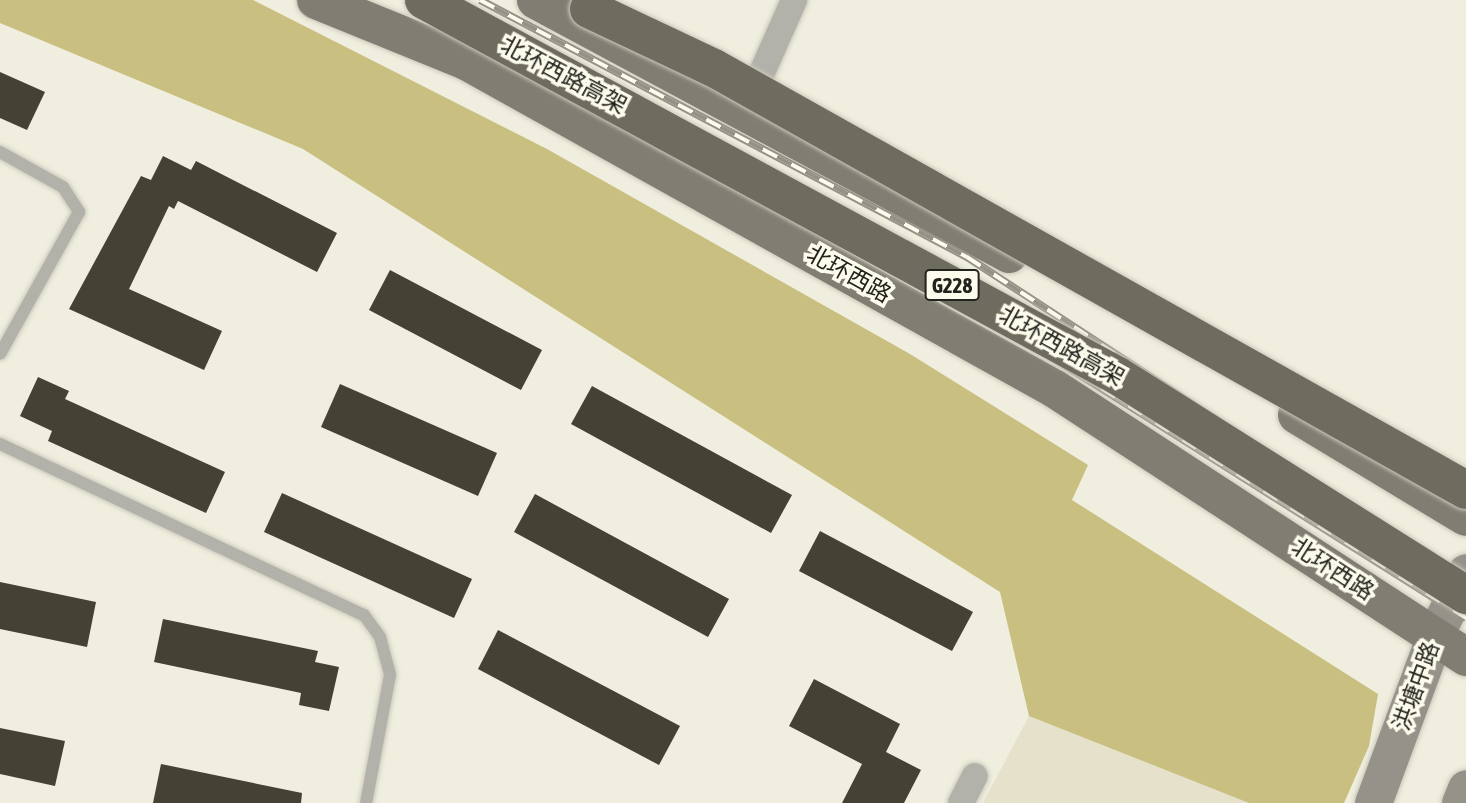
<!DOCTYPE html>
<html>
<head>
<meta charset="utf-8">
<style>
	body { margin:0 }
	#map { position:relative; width:1466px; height:803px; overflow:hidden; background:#f0eede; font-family:"Asap Condensed","Noto Sans SC",sans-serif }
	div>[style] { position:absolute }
	.built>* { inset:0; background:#e5e1ca }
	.green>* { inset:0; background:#c9bf80 }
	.building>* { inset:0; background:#444235 }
	.roads { filter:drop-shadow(0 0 2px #cbc9bb) drop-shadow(0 0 2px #cbc9bb) }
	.lane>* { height:12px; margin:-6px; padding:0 6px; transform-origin:6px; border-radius:6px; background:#b2b1aa }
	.street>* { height:26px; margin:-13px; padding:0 13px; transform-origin:13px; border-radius:13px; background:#b2b1aa }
	.secondary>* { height:37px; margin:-18.5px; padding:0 18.5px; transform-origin:18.5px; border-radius:18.5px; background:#959389 }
	.primary>* { height:38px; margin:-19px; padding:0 19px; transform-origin:19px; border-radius:19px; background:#807e72 }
	.rail>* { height:8px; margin-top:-4px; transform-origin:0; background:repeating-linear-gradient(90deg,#fdfbeb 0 16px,#949287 0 32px); box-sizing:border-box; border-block:2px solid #949287 }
	.bridges { filter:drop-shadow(0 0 2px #cbc9bb) drop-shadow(0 0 2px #cbc9bb) }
	.highway-bridge>* { height:38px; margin:-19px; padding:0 19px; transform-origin:19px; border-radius:19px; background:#6e6c5e }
	span { translate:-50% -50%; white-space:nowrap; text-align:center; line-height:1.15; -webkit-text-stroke:7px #fdfbeb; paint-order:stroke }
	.shield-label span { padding:2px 5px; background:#fdfbeb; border:2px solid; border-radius:5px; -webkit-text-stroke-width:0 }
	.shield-label { font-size:21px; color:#23221d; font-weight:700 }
	.street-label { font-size:23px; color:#23221d }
</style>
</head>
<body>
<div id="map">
	<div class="built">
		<i style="clip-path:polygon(1029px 716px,1249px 803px,983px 803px)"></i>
	</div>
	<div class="green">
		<i style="clip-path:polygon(0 0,253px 0,547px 149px,910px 354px,1088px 465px,1072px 500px,1378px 694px,1369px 746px,1344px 803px,1249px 803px,1029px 716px,1000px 592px,303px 149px,0 23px)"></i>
	</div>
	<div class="building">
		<i style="clip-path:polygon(0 72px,45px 92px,27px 130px,0 118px)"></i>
		<i style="clip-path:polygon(163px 156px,191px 170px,196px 161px,337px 233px,317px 272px,178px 201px,174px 209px,169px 206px,129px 289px,222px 331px,204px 370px,69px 309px,141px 176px,151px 180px)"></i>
		<i style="clip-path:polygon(390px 270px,542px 350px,521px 390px,369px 310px)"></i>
		<i style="clip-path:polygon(38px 377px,69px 391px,65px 399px,225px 472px,206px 513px,48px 441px,52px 431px,20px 416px)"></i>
		<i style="clip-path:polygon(340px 384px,497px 453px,478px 496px,321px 427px)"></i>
		<i style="clip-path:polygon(592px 386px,792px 495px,771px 533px,571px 424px)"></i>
		<i style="clip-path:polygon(282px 493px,472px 579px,454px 618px,264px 532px)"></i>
		<i style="clip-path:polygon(535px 494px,729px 599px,708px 637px,514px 532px)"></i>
		<i style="clip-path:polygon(820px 531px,973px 612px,952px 651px,799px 571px)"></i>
		<i style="clip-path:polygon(0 582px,96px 602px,87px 647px,0 629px)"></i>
		<i style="clip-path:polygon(163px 619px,318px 651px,315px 662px,339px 667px,329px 711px,299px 705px,301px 693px,154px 662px)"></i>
		<i style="clip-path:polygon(498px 630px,680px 726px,659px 765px,478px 669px)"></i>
		<i style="clip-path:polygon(814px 679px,900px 724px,886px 752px,921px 770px,904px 803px,842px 803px,862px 764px,789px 726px)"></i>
		<i style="clip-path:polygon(0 728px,65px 741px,55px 786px,0 774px)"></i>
		<i style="clip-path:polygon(161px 764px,302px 793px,301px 803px,153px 803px)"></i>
	</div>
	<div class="roads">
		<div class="lane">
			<i style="left:0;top:152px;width:72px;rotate:29.1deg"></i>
			<i style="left:63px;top:187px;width:30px;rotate:57deg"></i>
			<i style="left:79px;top:212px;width:162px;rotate:119.1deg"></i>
			<i style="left:0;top:444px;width:402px;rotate:25.2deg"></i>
			<i style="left:364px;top:615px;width:27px;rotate:54deg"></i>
			<i style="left:380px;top:637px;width:39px;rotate:75deg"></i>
			<i style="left:390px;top:675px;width:130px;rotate:100.6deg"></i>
		</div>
		<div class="street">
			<i style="left:748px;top:104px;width:114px;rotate:-66.1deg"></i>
			<i style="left:961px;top:803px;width:30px;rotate:-63deg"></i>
		</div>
		<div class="secondary">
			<i style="left:1373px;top:803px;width:179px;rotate:-69.7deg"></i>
			<i style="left:1435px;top:635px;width:70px;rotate:-63.8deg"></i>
			<i style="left:1460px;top:803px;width:16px;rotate:-68deg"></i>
		</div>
		<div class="primary">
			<i style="left:316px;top:0;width:162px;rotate:22.1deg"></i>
			<i style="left:466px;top:61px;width:674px;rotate:29.11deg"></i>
			<i style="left:1055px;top:389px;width:491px;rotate:33.1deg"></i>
			<i style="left:536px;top:0;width:537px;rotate:28.24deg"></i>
			<i style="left:1297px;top:415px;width:197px;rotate:31.1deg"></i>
		</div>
	</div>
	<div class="rail">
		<i style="left:406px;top:0;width:605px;rotate:28.22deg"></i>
		<i style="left:939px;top:286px;width:623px;rotate:32.21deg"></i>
		<i style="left:480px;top:0;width:551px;rotate:27.82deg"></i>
		<i style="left:967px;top:257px;width:596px;rotate:33.16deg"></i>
	</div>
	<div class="bridges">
		<div class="highway-bridge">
			<i style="left:424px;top:0;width:789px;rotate:28.45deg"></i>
			<i style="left:1118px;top:376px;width:411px;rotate:32.2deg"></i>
			<i style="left:589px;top:9px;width:138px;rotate:25.3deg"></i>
			<i style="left:714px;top:68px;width:862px;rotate:29.3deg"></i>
		</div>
	</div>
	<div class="shield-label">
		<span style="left:952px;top:285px">G228</span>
	</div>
	<div class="street-label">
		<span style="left:564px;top:75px;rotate:28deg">北环西路高架</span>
		<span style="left:849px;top:274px;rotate:29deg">北环西路</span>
		<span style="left:1062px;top:346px;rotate:29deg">北环西路高架</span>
		<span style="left:1333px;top:569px;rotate:33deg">北环西路</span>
		<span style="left:1416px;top:686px;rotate:-70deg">洪塘中路</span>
	</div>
</div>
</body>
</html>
